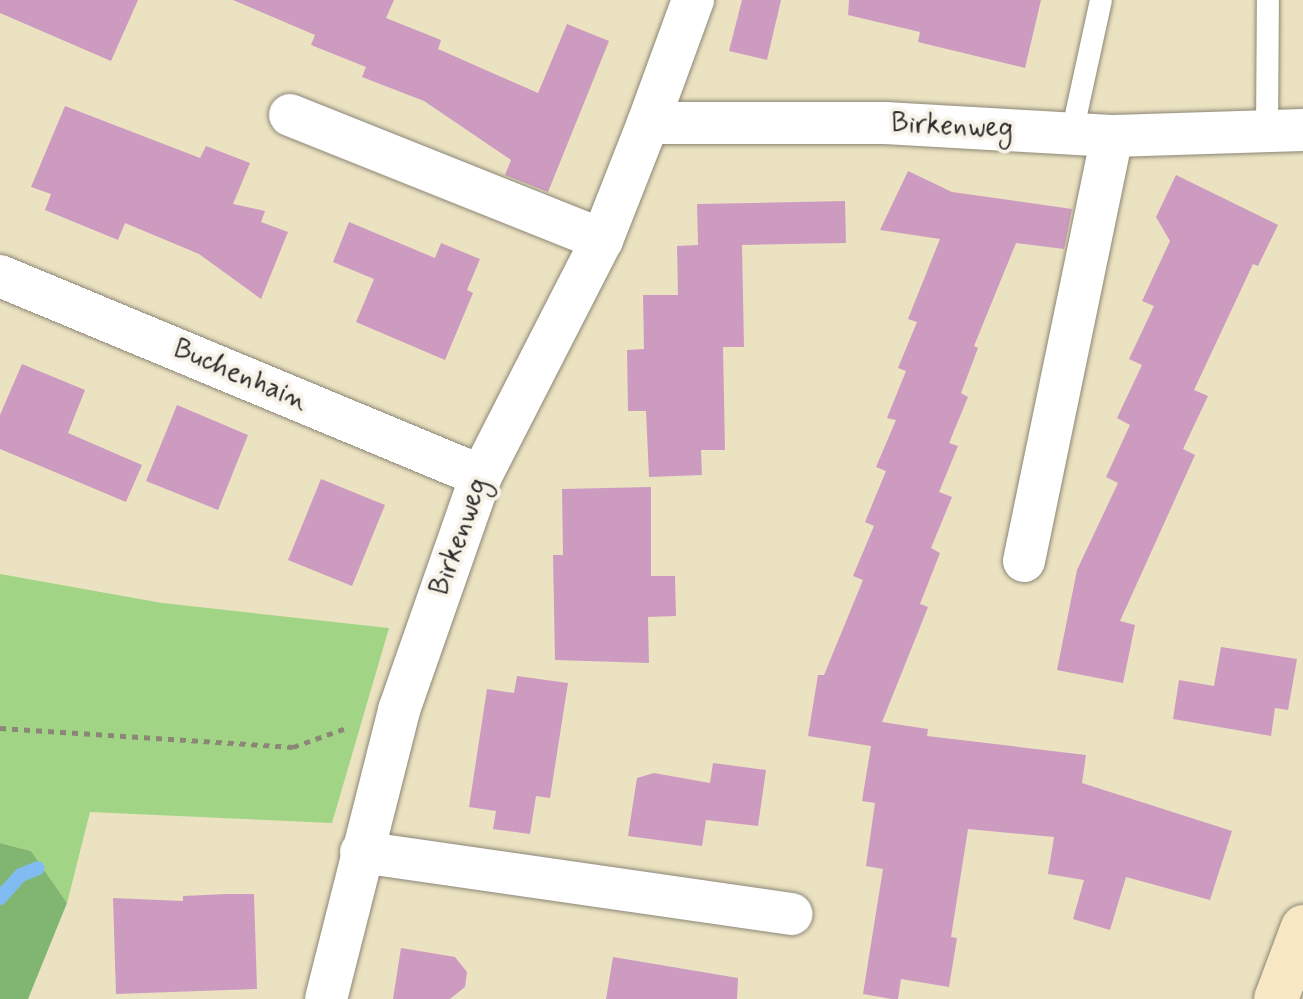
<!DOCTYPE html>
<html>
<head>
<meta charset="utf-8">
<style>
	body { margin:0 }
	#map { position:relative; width:1303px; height:999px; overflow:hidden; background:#ebe2c1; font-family:Mynerve,sans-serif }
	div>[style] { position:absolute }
	.green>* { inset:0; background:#a1d585 }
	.forest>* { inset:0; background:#80b672 }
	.stream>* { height:14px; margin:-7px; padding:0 7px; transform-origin:7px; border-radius:7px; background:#80bbf2 }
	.building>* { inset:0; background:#cd9bc0 }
	.path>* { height:5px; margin-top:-2.5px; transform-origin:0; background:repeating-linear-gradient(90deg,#8b8676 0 6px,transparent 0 12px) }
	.roads { filter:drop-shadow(0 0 2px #8b8676) drop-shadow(0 0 2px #8b8676) }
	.service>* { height:22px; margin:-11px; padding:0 11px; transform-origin:11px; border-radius:11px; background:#fff }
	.minor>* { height:42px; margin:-21px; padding:0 21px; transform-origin:21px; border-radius:21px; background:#fff }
	.secondary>* { height:44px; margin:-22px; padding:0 22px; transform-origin:22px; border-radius:22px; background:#f7e8c3 }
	span { translate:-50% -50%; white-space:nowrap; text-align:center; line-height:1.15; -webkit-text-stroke:8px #f7f3e8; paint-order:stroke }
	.street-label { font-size:28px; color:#2b2b2b }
</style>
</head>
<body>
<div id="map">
	<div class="green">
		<i style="clip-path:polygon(0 574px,162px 603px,389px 628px,332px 823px,90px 812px,67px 903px,31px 851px,0 843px)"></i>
	</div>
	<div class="forest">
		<i style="clip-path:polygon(0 843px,31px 851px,67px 903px,28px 999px,0 999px)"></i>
	</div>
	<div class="stream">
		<i style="left:0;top:898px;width:31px;rotate:-48deg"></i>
		<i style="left:21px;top:875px;width:18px;rotate:-22deg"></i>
	</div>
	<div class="building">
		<i style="clip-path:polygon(0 0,138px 0,111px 61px,0 13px)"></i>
		<i style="clip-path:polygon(233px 0,394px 0,386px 18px,441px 40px,438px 49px,538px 93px,567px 24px,609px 41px,548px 192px,505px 175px,511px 160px,424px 101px,362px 77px,366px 67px,311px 45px,315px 35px)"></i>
		<i style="clip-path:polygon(742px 0,781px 0,767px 60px,729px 51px)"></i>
		<i style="clip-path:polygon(849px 0,1041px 0,1025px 68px,918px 42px,920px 32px,848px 15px)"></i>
		<i style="clip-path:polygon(65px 106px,200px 158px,206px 146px,250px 163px,233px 204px,265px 211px,261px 222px,288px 232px,261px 299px,199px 254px,125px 223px,118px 240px,45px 210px,51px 194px,31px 187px)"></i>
		<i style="clip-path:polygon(908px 171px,952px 192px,1072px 209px,1064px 249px,1016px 243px,974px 346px,978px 348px,961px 393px,968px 397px,949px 443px,958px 446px,939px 492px,952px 497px,931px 548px,940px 553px,920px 604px,928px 607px,882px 722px,928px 729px,927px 736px,1086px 755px,1082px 783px,1232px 831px,1210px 900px,1126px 877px,1110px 930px,1073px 919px,1084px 880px,1048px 874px,1054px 837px,968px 829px,951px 937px,957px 938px,949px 987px,901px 979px,898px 999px,892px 999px,863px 994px,883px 869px,866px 866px,875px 803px,862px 801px,871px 746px,808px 736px,818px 675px,824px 675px,863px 580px,853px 576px,874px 526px,865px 522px,886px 471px,876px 467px,896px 420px,887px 418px,906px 371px,898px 368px,917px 322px,908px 319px,940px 239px,880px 230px)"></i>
		<i style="clip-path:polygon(1176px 175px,1278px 225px,1258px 266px,1253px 264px,1194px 390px,1208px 396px,1183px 449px,1195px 455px,1120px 621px,1135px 625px,1123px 683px,1057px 670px,1077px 570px,1118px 483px,1106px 477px,1130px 425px,1117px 418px,1142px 365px,1129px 359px,1154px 306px,1142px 301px,1170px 241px,1156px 217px)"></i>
		<i style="clip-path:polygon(845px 201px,846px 243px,742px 245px,744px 347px,723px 347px,725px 450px,701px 450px,702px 475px,649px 477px,646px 411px,628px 411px,627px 350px,644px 349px,643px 295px,678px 295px,677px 246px,698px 245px,697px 204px)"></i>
		<i style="clip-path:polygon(349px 222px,435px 258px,441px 243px,480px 259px,467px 290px,473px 293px,445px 360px,356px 322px,374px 279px,333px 262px)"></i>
		<i style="clip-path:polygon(22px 364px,85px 390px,68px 433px,142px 465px,126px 502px,0 449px,0 415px)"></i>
		<i style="clip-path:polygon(177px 405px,248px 435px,218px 510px,146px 481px)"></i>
		<i style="clip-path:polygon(321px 479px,385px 505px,352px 586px,288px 560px)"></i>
		<i style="clip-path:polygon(651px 487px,651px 576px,675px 576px,676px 616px,648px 617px,649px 663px,555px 660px,553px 555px,563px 555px,562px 489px)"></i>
		<i style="clip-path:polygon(1221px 647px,1297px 659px,1288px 710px,1275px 708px,1271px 736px,1173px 719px,1179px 680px,1214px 686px)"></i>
		<i style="clip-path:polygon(517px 676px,568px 683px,550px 798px,536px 796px,530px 834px,493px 829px,496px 811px,469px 807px,487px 689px,514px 693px)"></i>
		<i style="clip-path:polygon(713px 763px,766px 770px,758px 826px,706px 820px,702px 846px,628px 836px,637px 778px,654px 773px,710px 783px)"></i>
		<i style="clip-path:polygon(226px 894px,254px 894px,257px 989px,116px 994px,113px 898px,183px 901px,183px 896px)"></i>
		<i style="clip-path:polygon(401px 948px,455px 957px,467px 972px,465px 987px,450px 999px,393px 999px)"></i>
		<i style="clip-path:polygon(613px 957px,738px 978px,737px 999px,606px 999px)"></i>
	</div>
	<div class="path">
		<i style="left:0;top:728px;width:294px;rotate:3.7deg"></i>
		<i style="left:293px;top:747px;width:59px;rotate:-19.7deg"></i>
	</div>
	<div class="roads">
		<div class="service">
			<i style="left:1267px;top:131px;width:131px;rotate:-89.6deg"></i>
			<i style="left:1072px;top:133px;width:136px;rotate:-77.7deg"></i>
		</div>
		<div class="minor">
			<i style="left:290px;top:115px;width:336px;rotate:21.8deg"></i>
			<i style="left:648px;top:123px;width:131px;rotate:-69.9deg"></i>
			<i style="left:0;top:276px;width:521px;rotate:22.58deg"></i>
			<i style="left:1024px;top:561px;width:434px;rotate:-78.3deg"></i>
			<i style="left:361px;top:852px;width:435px;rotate:8.2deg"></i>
			<i style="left:326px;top:999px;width:298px;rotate:-75.8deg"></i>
			<i style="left:399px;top:710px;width:248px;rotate:-70.7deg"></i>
			<i style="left:481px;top:476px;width:265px;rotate:-62.9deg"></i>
			<i style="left:602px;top:240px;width:126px;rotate:-68.5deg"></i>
			<i style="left:648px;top:123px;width:237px"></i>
			<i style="left:885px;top:123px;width:227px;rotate:3.3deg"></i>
			<i style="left:1112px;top:136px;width:191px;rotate:-1.8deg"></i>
		</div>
		<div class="secondary">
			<i style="left:1276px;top:999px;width:77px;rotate:-69.4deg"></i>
		</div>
	</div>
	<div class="street-label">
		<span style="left:952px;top:127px;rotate:3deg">Birkenweg</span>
		<span style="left:240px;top:376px;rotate:23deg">Buchenhain</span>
		<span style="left:460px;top:537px;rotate:-70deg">Birkenweg</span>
	</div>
</div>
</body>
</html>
